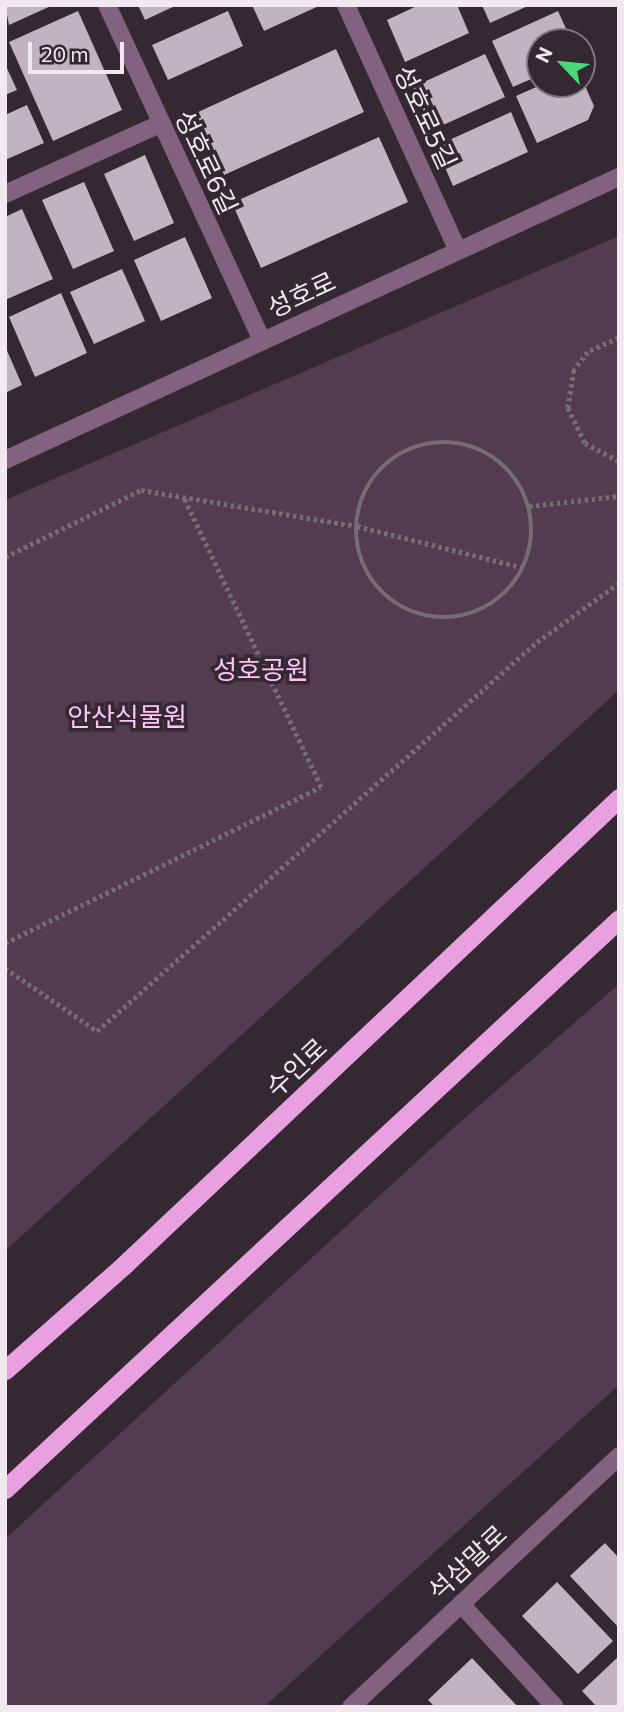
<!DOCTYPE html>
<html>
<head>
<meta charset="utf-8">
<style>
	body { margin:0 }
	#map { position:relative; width:624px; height:1712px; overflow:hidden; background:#342832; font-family:Commissioner,"Noto Sans KR",sans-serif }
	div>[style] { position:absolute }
	.green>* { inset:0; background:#533b50 }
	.building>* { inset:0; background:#c2b3c0 }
	.path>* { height:4.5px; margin-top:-2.25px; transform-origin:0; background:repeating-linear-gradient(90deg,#766c74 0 3.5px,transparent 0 7px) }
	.path>.ring { margin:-2.25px; padding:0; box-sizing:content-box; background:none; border:4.5px solid #766c74; border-radius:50% }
	.minor>* { height:18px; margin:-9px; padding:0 9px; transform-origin:9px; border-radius:9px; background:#82627e }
	.tertiary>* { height:18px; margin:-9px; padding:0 9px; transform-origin:9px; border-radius:9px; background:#82627e }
	.trunk>* { height:19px; margin:-9.5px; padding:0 9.5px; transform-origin:9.5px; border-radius:9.5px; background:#e8a0e0 }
	span { translate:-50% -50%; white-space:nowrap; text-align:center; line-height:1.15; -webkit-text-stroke:7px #342832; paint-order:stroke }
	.street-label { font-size:26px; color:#f1e9ef }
	.park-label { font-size:26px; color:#ffc3f8 }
	.frame { position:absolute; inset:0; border:7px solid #f1e9ef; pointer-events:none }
	.north { position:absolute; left:526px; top:28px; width:70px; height:70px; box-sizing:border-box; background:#342832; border:2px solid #80757e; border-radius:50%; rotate:296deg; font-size:19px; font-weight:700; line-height:28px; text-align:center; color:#f1e9ef }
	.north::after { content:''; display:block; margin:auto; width:24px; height:32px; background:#4bd677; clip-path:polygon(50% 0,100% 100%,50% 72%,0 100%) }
	.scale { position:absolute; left:28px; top:42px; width:96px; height:32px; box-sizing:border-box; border:4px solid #f1e9ef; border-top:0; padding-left:9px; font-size:21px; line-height:24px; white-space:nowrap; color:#f1e9ef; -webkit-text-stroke:5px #342832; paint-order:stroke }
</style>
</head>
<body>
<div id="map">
	<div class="green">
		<i style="clip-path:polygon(619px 236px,619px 690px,5px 1251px,5px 500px)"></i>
		<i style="clip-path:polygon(619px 984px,619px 1385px,264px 1707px,5px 1707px,5px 1539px,450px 1131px)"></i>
	</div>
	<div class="building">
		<i style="clip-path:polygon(5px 5px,53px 5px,9px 25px)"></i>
		<i style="clip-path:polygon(138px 5px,177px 5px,145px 20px)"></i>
		<i style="clip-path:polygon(252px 5px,321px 5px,264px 31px)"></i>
		<i style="clip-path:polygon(419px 5px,457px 5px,469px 33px,405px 62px,387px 20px)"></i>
		<i style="clip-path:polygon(482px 5px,530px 5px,490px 23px)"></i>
		<i style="clip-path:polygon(78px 11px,122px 110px,53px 141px,9px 42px)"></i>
		<i style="clip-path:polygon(228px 11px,243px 46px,168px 80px,152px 45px)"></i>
		<i style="clip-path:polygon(558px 11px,572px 42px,540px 42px,540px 75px,513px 87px,492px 41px)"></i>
		<i style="clip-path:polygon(336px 49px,364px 112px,224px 175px,196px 113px)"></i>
		<i style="clip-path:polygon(485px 54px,505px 97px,432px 130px,413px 87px)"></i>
		<i style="clip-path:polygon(5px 64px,17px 90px,5px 95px)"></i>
		<i style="clip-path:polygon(582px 79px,594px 106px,588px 120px,537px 143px,516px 96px,543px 84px,582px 84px)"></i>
		<i style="clip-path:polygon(27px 105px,44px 143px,5px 160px,5px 115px)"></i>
		<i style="clip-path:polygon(511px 112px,528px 152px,453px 186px,436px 146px)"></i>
		<i style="clip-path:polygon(379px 137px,408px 202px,261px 268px,232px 203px)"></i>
		<i style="clip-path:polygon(145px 155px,174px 223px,134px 241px,104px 174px)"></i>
		<i style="clip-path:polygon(84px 182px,114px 251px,73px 269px,42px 200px)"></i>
		<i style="clip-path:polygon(22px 209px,53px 279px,5px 300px,5px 217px)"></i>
		<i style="clip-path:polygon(185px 237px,212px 298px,161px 321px,134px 260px)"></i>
		<i style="clip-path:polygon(122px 269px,145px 321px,94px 344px,70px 292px)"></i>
		<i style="clip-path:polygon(61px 293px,87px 353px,35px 377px,9px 317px)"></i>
		<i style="clip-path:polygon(5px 346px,22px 385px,5px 393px)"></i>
		<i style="clip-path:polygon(605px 1543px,619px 1558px,619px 1628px,570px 1576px)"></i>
		<i style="clip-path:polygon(557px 1582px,613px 1641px,578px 1674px,522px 1616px)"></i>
		<i style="clip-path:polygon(619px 1656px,619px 1707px,597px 1707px,582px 1691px)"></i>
		<i style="clip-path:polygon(472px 1658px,518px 1707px,435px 1707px,428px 1700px)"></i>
	</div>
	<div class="path">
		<i style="left:619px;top:338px;width:34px;rotate:156deg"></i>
		<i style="left:588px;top:352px;width:23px;rotate:128deg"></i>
		<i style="left:574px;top:370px;width:38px;rotate:99deg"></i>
		<i style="left:568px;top:408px;width:39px;rotate:64deg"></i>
		<i style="left:585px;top:443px;width:38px;rotate:28deg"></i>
		<i class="ring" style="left:356px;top:442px;width:171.5px;height:171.5px"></i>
		<i style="left:529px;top:506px;width:91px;rotate:-6.3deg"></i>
		<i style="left:5px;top:557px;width:152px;rotate:-26.2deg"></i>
		<i style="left:141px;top:490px;width:219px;rotate:9.5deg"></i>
		<i style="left:357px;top:526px;width:172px;rotate:14.1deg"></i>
		<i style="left:5px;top:943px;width:352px;rotate:-26.3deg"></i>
		<i style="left:321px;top:787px;width:321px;rotate:-115.4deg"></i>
		<i style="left:5px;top:968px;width:112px;rotate:34.4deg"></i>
		<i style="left:97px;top:1031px;width:587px;rotate:-41.48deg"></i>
		<i style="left:537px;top:642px;width:101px;rotate:-35.7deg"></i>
	</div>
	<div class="minor">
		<i style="left:107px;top:5px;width:370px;rotate:65.2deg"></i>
		<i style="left:346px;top:5px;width:270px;rotate:65.5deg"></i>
		<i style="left:5px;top:194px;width:170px;rotate:-24.3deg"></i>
		<i style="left:461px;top:1604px;width:139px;rotate:47.6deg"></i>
	</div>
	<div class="tertiary">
		<i style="left:5px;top:460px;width:676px;rotate:-24.75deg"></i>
		<i style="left:351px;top:1707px;width:367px;rotate:-43.1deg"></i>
	</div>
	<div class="trunk">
		<i style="left:5px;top:1370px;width:159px;rotate:-41.4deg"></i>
		<i style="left:124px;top:1265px;width:681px;rotate:-43.33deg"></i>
		<i style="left:5px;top:1489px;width:838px;rotate:-42.87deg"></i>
	</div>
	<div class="street-label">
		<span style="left:426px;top:117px;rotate:65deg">성호로5길</span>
		<span style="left:207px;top:162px;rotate:65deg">성호로6길</span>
		<span style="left:301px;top:294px;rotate:-25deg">성호로</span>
		<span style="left:296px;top:1067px;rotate:-43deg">수인로</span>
		<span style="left:467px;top:1562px;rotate:-43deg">석삼말로</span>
	</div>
	<div class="park-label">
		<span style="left:261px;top:669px">성호공원</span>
		<span style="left:127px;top:716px">안산식물원</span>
	</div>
	<div class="frame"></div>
	<div class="north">N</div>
	<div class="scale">20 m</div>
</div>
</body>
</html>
